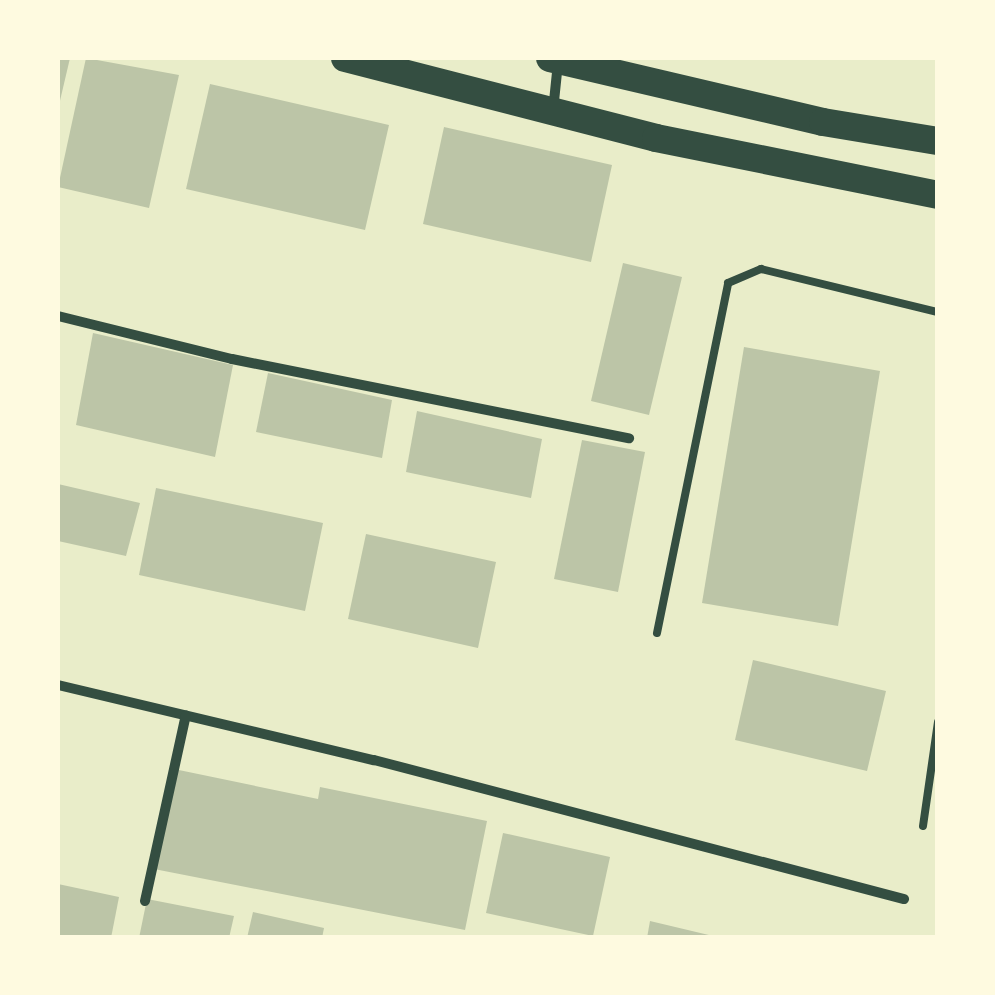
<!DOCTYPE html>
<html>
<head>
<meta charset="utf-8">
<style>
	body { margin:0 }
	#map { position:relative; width:995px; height:995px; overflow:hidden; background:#e9edc9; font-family:"Public Sans",sans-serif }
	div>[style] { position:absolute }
	.building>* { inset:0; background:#bcc5a7 }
	.service>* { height:8px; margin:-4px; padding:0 4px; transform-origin:4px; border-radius:4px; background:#344e41 }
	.minor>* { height:10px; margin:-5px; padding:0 5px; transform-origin:5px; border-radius:5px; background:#344e41 }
	.trunk>* { height:28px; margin:-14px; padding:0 14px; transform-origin:14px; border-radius:14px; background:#344e41 }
	span { translate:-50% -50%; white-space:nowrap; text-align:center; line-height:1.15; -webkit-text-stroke:9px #fefae0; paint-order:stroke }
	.frame { position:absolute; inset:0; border:60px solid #fefae0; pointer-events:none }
</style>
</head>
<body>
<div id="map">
	<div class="building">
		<i style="clip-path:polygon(58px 58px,70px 58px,59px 105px,58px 105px)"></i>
		<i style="clip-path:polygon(86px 58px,179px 75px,149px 208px,58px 187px)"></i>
		<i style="clip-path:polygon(210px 84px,389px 125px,365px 230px,186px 189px)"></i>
		<i style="clip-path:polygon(444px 127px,612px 165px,591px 262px,423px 224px)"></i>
		<i style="clip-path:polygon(623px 263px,682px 277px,649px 415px,591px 401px)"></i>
		<i style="clip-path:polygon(93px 333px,233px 365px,215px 457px,76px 425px)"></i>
		<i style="clip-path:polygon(744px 347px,880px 371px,838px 626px,702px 603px)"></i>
		<i style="clip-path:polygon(268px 373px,392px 400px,382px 458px,256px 432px)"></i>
		<i style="clip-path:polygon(417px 411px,542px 439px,531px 498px,406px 472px)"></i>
		<i style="clip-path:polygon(582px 440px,645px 452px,618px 592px,554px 579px)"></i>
		<i style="clip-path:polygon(58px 484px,140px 503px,126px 556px,58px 541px)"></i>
		<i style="clip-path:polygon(156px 488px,323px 523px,305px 611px,139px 575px)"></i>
		<i style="clip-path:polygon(366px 534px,496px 562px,478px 648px,348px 619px)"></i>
		<i style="clip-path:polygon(753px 660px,886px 691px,867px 771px,735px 740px)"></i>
		<i style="clip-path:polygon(174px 769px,318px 799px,320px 787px,487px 821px,465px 930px,154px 869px)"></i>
		<i style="clip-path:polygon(503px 833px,610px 857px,593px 936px,486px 913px)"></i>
		<i style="clip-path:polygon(58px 884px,119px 897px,111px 938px,58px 938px)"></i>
		<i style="clip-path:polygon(147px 899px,234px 916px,229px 938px,139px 938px)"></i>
		<i style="clip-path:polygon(253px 912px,324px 928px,322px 938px,247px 938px)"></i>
		<i style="clip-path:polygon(650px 921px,713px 936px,713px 938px,647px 938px)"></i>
	</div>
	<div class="service">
		<i style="left:657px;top:633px;width:357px;rotate:-78.5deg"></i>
		<i style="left:728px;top:283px;width:36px;rotate:-23deg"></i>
		<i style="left:761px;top:269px;width:182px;rotate:13.7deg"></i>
		<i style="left:923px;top:826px;width:105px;rotate:-81.8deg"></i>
	</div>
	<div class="minor">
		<i style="left:553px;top:111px;width:48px;rotate:-84.1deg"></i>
		<i style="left:58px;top:316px;width:179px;rotate:13.9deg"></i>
		<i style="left:232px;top:359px;width:405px;rotate:11.3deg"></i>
		<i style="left:58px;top:685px;width:325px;rotate:13.4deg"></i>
		<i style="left:374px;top:760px;width:548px;rotate:14.7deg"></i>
		<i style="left:145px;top:901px;width:190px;rotate:-77.6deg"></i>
	</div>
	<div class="trunk">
		<i style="left:345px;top:58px;width:321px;rotate:14.4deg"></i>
		<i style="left:656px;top:138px;width:288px;rotate:11.4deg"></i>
		<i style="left:550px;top:58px;width:280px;rotate:13.2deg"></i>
		<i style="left:823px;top:122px;width:117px;rotate:9.4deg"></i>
	</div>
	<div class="frame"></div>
</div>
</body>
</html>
